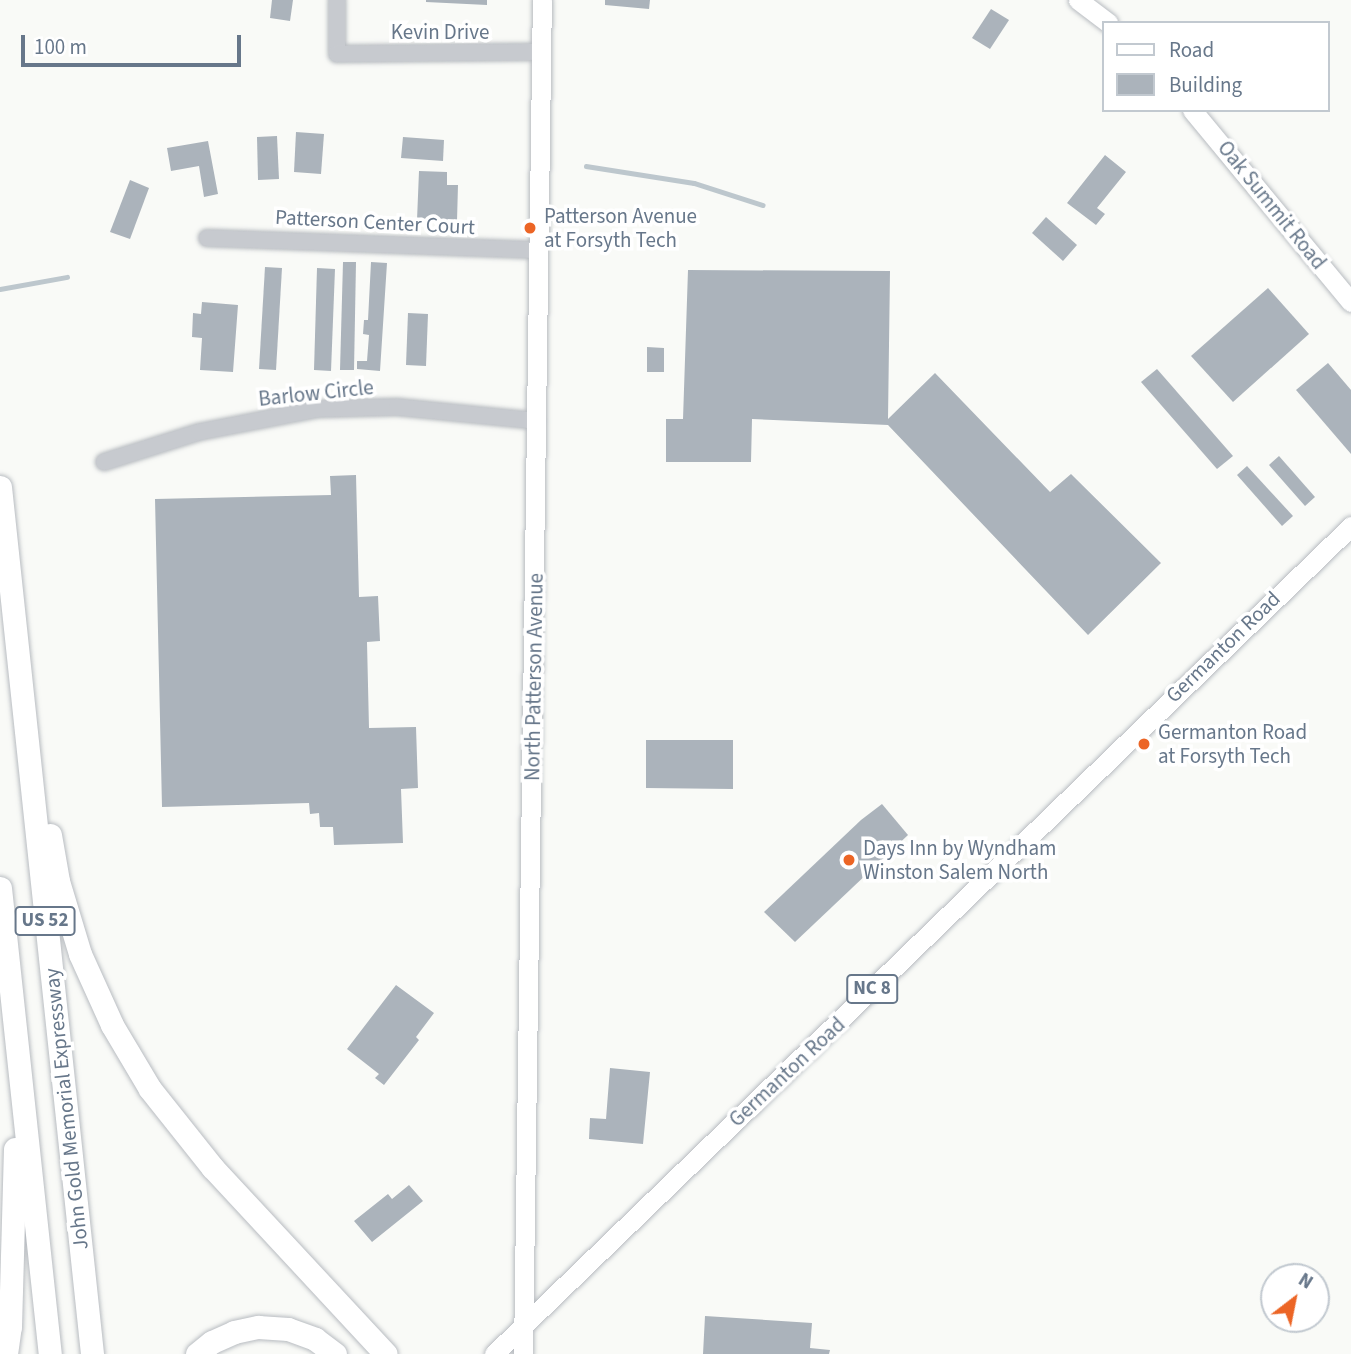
<!DOCTYPE html>
<html>
<head>
<meta charset="utf-8">
<style>
	body { margin:0 }
	#map { position:relative; width:1351px; height:1354px; overflow:hidden; background:#f9faf7; font-family:"Source Sans 3",sans-serif }
	div>[style] { position:absolute }
	.stream>* { height:4.5px; margin:-2.25px; padding:0 2.25px; transform-origin:2.25px; border-radius:2.25px; background:#bdc7cd }
	.building>* { inset:0; background:#abb3bb }
	.roads { filter:drop-shadow(0 0 2px #b8bcc1) drop-shadow(0 0 2px #b8bcc1) }
	.minor>* { height:16px; margin:-8px; padding:0 8px; transform-origin:8px; border-radius:8px; background:#c7cacf }
	.major>* { height:19px; margin:-9.5px; padding:0 9.5px; transform-origin:9.5px; border-radius:9.5px; background:#fff }
	.highway>* { height:23px; margin:-11.5px; padding:0 11.5px; transform-origin:11.5px; border-radius:11.5px; background:#fff }
	.dots>* { width:19px; height:19px; translate:-50% -50%; box-sizing:border-box; border:4px solid #fff; border-radius:50% }
	span { translate:-50% -50%; white-space:nowrap; text-align:center; line-height:1.15; -webkit-text-stroke:7px #fff; paint-order:stroke }
	.shield-label span { padding:2px 5px; background:#fff; border:2px solid; border-radius:5px; -webkit-text-stroke-width:0 }
	.shield-label { font-size:19px; color:#67778a; font-weight:700 }
	.street-label { font-size:21px; color:#67778a }
	.poi-label { font-size:21px; color:#67778a }
	.left { translate:0 -50%; text-align:left }
	.legend { position:absolute; left:1102px; top:21px; width:228px; height:91px; box-sizing:border-box; background:#fff; border:2px solid #c2c9d0; margin:0; padding:9px 12px; list-style:none; font-size:21px; color:#67778a }
	.legend li { display:flex; align-items:center; gap:14px; height:35px }
	.legend b { width:35px; border:2px solid #c2c9d0 }
	.north { position:absolute; left:1260px; top:1263px; width:70px; height:70px; box-sizing:border-box; background:#fff; border:2px solid #c2c9d0; border-radius:50%; rotate:32deg; font-size:19px; font-weight:700; line-height:28px; text-align:center; color:#67778a }
	.north::after { content:''; display:block; margin:auto; width:24px; height:32px; background:#ec6525; clip-path:polygon(50% 0,100% 100%,50% 72%,0 100%) }
	.scale { position:absolute; left:21px; top:35px; width:220px; height:32px; box-sizing:border-box; border:4px solid #67778a; border-top:0; padding-left:9px; font-size:21px; line-height:24px; white-space:nowrap; color:#67778a; -webkit-text-stroke:5px #fff; paint-order:stroke }
</style>
</head>
<body>
<div id="map">
	<div class="stream">
		<i style="left:586px;top:166px;width:109px;rotate:8.9deg"></i>
		<i style="left:694px;top:183px;width:72px;rotate:17.7deg"></i>
		<i style="left:0;top:289px;width:68px;rotate:-10.2deg"></i>
	</div>
	<div class="building">
		<i style="clip-path:polygon(272px 0,293px 0,290px 21px,270px 18px)"></i>
		<i style="clip-path:polygon(426px 0,487px 0,487px 5px,426px 2px)"></i>
		<i style="clip-path:polygon(605px 0,650px 0,649px 9px,605px 5px)"></i>
		<i style="clip-path:polygon(991px 9px,1009px 20px,990px 49px,972px 38px)"></i>
		<i style="clip-path:polygon(296px 132px,324px 134px,321px 174px,294px 172px)"></i>
		<i style="clip-path:polygon(277px 136px,279px 179px,258px 180px,257px 137px)"></i>
		<i style="clip-path:polygon(403px 137px,444px 140px,443px 161px,401px 158px)"></i>
		<i style="clip-path:polygon(208px 141px,218px 194px,204px 197px,199px 166px,171px 171px,167px 148px)"></i>
		<i style="clip-path:polygon(1105px 155px,1126px 172px,1097px 208px,1105px 214px,1096px 225px,1067px 203px)"></i>
		<i style="clip-path:polygon(419px 171px,447px 172px,447px 185px,458px 185px,457px 221px,417px 220px)"></i>
		<i style="clip-path:polygon(130px 180px,149px 188px,130px 239px,110px 232px)"></i>
		<i style="clip-path:polygon(1046px 217px,1077px 245px,1063px 261px,1032px 233px)"></i>
		<i style="clip-path:polygon(343px 262px,356px 262px,354px 370px,340px 370px)"></i>
		<i style="clip-path:polygon(371px 262px,387px 263px,380px 371px,357px 369px,357px 361px,367px 361px,369px 335px,363px 334px,364px 320px,368px 320px)"></i>
		<i style="clip-path:polygon(265px 267px,282px 268px,276px 370px,259px 369px)"></i>
		<i style="clip-path:polygon(317px 268px,335px 269px,331px 371px,314px 370px)"></i>
		<i style="clip-path:polygon(688px 270px,890px 271px,888px 419px,935px 373px,1050px 492px,1071px 474px,1161px 563px,1088px 635px,888px 425px,752px 419px,751px 462px,666px 462px,666px 419px,683px 419px)"></i>
		<i style="clip-path:polygon(1268px 288px,1309px 334px,1233px 402px,1191px 356px)"></i>
		<i style="clip-path:polygon(202px 302px,238px 305px,233px 372px,200px 370px,202px 338px,192px 337px,193px 313px,201px 314px)"></i>
		<i style="clip-path:polygon(408px 313px,428px 314px,426px 366px,406px 365px)"></i>
		<i style="clip-path:polygon(647px 347px,664px 348px,664px 372px,647px 372px)"></i>
		<i style="clip-path:polygon(1328px 363px,1351px 390px,1351px 454px,1296px 390px)"></i>
		<i style="clip-path:polygon(1157px 369px,1233px 456px,1217px 469px,1141px 382px)"></i>
		<i style="clip-path:polygon(1279px 456px,1315px 497px,1305px 506px,1269px 465px)"></i>
		<i style="clip-path:polygon(1247px 466px,1293px 516px,1282px 526px,1237px 475px)"></i>
		<i style="clip-path:polygon(356px 475px,359px 597px,378px 596px,380px 641px,367px 642px,369px 728px,416px 727px,418px 788px,401px 789px,403px 843px,334px 845px,333px 827px,320px 827px,319px 813px,310px 814px,309px 803px,162px 807px,155px 499px,331px 495px,330px 476px)"></i>
		<i style="clip-path:polygon(646px 740px,733px 740px,733px 789px,646px 788px)"></i>
		<i style="clip-path:polygon(882px 804px,908px 835px,795px 942px,764px 912px,861px 820px)"></i>
		<i style="clip-path:polygon(396px 985px,434px 1013px,416px 1037px,419px 1040px,384px 1085px,375px 1078px,379px 1074px,347px 1049px)"></i>
		<i style="clip-path:polygon(610px 1068px,650px 1072px,643px 1144px,589px 1139px,590px 1118px,606px 1119px)"></i>
		<i style="clip-path:polygon(409px 1185px,423px 1201px,372px 1242px,354px 1221px,388px 1194px,392px 1199px)"></i>
		<i style="clip-path:polygon(705px 1316px,812px 1323px,810px 1348px,830px 1350px,829px 1354px,703px 1354px)"></i>
	</div>
	<div class="roads">
		<div class="minor">
			<i style="left:337px;top:0;width:54px;rotate:90deg"></i>
			<i style="left:337px;top:54px;width:205px;rotate:-0.6deg"></i>
			<i style="left:207px;top:238px;width:333px;rotate:2.1deg"></i>
			<i style="left:104px;top:462px;width:100px;rotate:-17.5deg"></i>
			<i style="left:199px;top:432px;width:120px;rotate:-11deg"></i>
			<i style="left:317px;top:409px;width:80px;rotate:-1.4deg"></i>
			<i style="left:397px;top:407px;width:142px;rotate:5.7deg"></i>
		</div>
		<div class="major">
			<i style="left:1078px;top:0;width:38px;rotate:37deg"></i>
			<i style="left:1192px;top:110px;width:249px;rotate:50.4deg"></i>
			<i style="left:494px;top:1354px;width:1192px;rotate:-44.01deg"></i>
			<i style="left:523px;top:1354px;width:1354px;rotate:-89.2deg"></i>
		</div>
		<div class="highway">
			<i style="left:0;top:487px;width:872px;rotate:83.94deg"></i>
			<i style="left:50px;top:835px;width:47px;rotate:80.1deg"></i>
			<i style="left:58px;top:881px;width:76px;rotate:73.2deg"></i>
			<i style="left:80px;top:954px;width:78px;rotate:65.7deg"></i>
			<i style="left:112px;top:1025px;width:74px;rotate:59.3deg"></i>
			<i style="left:150px;top:1089px;width:100px;rotate:51.5deg"></i>
			<i style="left:212px;top:1167px;width:255px;rotate:47.1deg"></i>
			<i style="left:0;top:888px;width:469px;rotate:83.9deg"></i>
			<i style="left:6px;top:1354px;width:27px;rotate:-82deg"></i>
			<i style="left:10px;top:1327px;width:178px;rotate:-88.4deg"></i>
			<i style="left:197px;top:1354px;width:19px;rotate:-39deg"></i>
			<i style="left:212px;top:1342px;width:24px;rotate:-24deg"></i>
			<i style="left:234px;top:1332px;width:25px;rotate:-12deg"></i>
			<i style="left:258px;top:1327px;width:30px;rotate:4deg"></i>
			<i style="left:288px;top:1329px;width:29px;rotate:20deg"></i>
			<i style="left:315px;top:1339px;width:25px;rotate:37deg"></i>
		</div>
	</div>
	<div class="dots">
		<i style="left:530px;top:228px;background:#ec6525"></i>
		<i style="left:1144px;top:744px;background:#ec6525"></i>
		<i style="left:849px;top:860px;background:#ec6525"></i>
	</div>
	<div class="shield-label">
		<span style="left:45px;top:921px">US 52</span>
		<span style="left:872px;top:989px">NC 8</span>
	</div>
	<div class="street-label">
		<span style="left:440px;top:32px">Kevin Drive</span>
		<span style="left:1272px;top:205px;rotate:51deg">Oak Summit Road</span>
		<span style="left:375px;top:222px;rotate:3deg">Patterson Center Court</span>
		<span style="left:316px;top:393px;rotate:-6deg">Barlow Circle</span>
		<span style="left:1223px;top:647px;rotate:-44deg">Germanton Road</span>
		<span style="left:534px;top:677px;rotate:-89deg">North Patterson Avenue</span>
		<span style="left:787px;top:1072px;rotate:-43deg">Germanton Road</span>
		<span style="left:66px;top:1109px;rotate:-96deg">John Gold Memorial Expressway</span>
	</div>
	<div class="poi-label">
		<span class="left" style="left:544px;top:228px">Patterson Avenue<br>at Forsyth Tech</span>
		<span class="left" style="left:1158px;top:744px">Germanton Road<br>at Forsyth Tech</span>
		<span class="left" style="left:863px;top:860px">Days Inn by Wyndham<br>Winston Salem North</span>
	</div>
	<ul class="legend">
	<li><b style="height:9px;background:#fff"></b>Road</li>
	<li><b style="height:19px;background:#abb3bb"></b>Building</li>
	</ul>
	<div class="north">N</div>
	<div class="scale">100 m</div>
</div>
</body>
</html>
